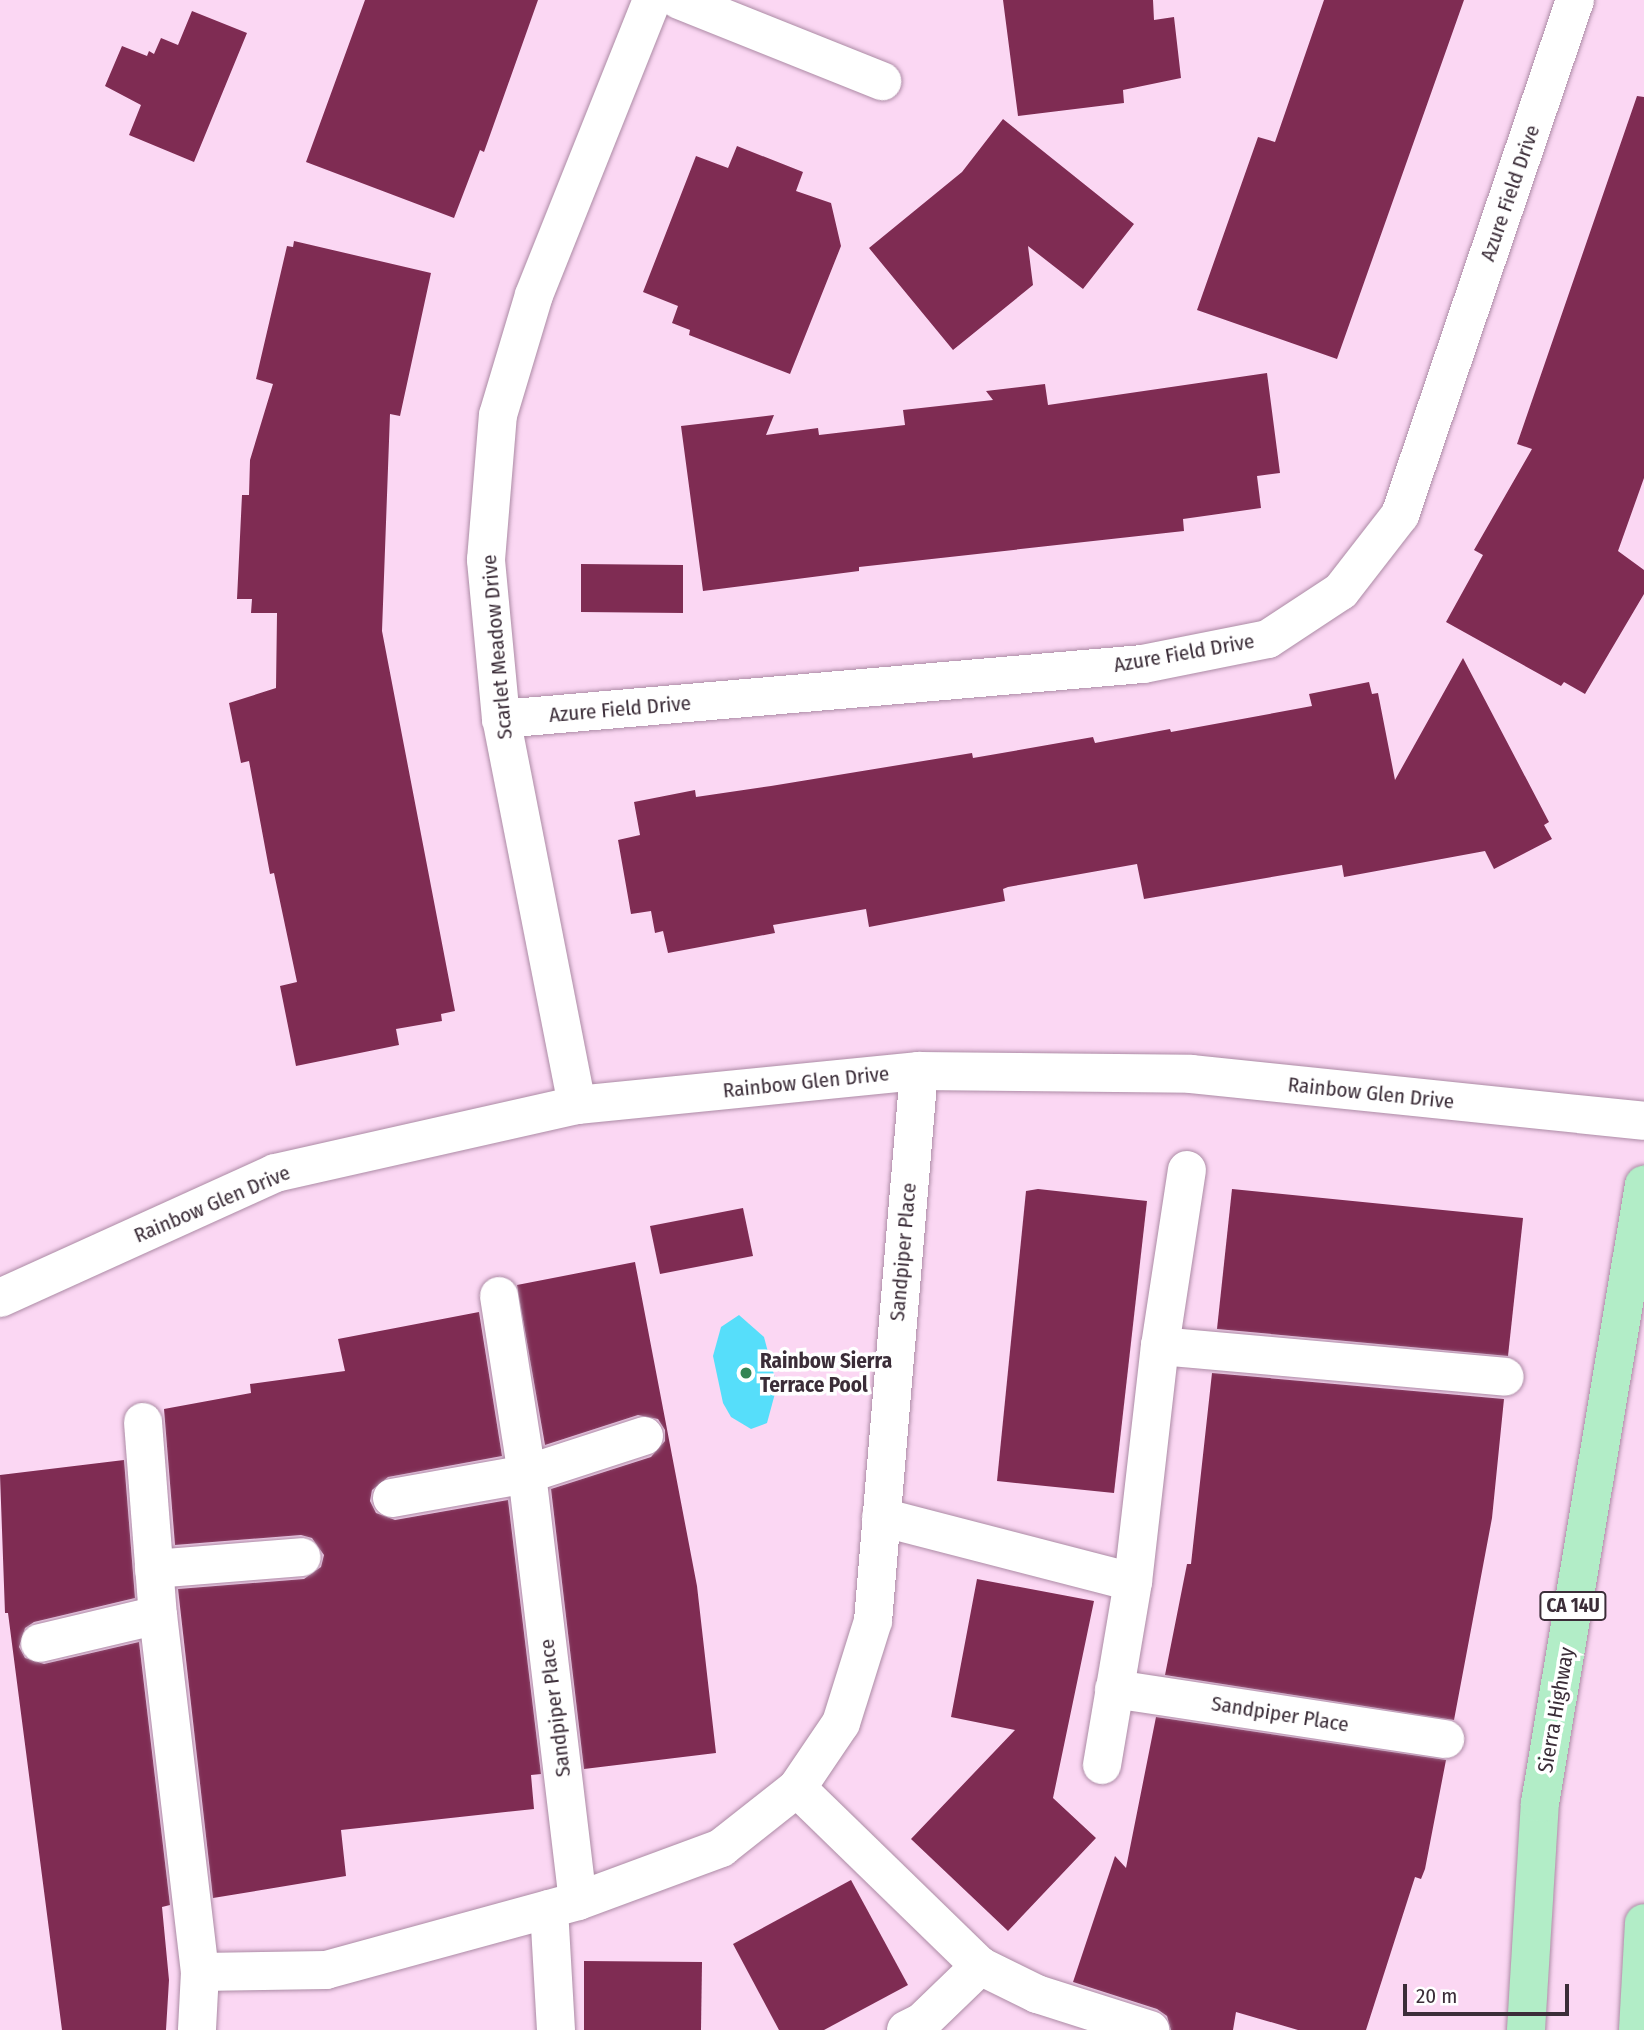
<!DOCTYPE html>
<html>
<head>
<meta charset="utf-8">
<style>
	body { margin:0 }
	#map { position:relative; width:1644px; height:2030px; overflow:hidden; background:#fbd7f3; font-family:"Fira Sans Condensed",sans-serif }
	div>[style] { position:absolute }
	.water>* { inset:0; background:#56defa }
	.building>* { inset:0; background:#7f2c53 }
	.roads { filter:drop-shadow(0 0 2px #ac8ba5) drop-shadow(0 0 2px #ac8ba5) }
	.minor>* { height:38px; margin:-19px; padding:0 19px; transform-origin:19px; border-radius:19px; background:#fff }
	.major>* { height:38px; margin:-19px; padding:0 19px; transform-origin:19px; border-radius:19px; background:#b2edc7 }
	.dots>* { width:19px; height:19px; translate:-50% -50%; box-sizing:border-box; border:4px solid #fff; border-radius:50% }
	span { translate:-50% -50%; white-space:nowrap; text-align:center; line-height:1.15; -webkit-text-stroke:7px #fff; paint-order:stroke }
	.shield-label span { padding:2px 5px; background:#fff; border:2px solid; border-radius:5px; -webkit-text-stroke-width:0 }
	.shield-label { font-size:19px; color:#3b2d38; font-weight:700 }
	.street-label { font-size:21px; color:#3b2d38 }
	.poi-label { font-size:21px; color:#3b2d38; font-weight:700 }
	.left { translate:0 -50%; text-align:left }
	.scale { position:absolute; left:1403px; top:1984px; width:166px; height:32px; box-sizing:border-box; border:4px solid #3b2d38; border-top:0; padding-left:9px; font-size:21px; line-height:24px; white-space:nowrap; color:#3b2d38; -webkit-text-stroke:5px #fff; paint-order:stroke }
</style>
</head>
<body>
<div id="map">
	<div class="water">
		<i style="clip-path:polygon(739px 1315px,764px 1337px,777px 1386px,767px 1423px,751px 1429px,731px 1417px,723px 1403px,713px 1356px,721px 1327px)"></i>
	</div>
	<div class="building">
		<i style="clip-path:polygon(365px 0,538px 0,484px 152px,480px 150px,454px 218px,306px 162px)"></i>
		<i style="clip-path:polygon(1003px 0,1153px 0,1154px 20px,1174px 17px,1181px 78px,1123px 90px,1124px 103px,1018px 116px)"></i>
		<i style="clip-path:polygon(1324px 0,1464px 0,1337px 359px,1197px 310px,1258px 137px,1275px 142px)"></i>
		<i style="clip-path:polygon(192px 11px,247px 33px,194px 162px,129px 135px,141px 105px,105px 86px,122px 46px,147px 56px,149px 51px,154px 54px,161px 38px,178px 45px)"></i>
		<i style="clip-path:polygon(1637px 96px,1644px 97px,1644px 478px,1618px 551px,1644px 570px,1644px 594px,1585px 694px,1564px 682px,1561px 686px,1446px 622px,1483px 555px,1474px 550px,1532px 449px,1517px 444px)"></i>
		<i style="clip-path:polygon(1003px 119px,1134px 224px,1083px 289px,1028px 246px,1033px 285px,953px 350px,869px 248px,962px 172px)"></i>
		<i style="clip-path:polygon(737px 146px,803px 172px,796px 191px,831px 203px,841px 246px,790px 374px,689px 335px,690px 330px,672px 323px,678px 306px,643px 292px,696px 156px,728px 168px)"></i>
		<i style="clip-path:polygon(294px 241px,431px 273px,400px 416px,390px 414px,382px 631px,455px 1011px,441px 1014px,442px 1021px,396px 1029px,399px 1045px,296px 1066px,280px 986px,297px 982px,274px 873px,270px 874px,249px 761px,241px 763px,229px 703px,276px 688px,277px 613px,251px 613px,252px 599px,237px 599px,242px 495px,249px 495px,250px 460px,273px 384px,256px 379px,287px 246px,293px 247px)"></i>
		<i style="clip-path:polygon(1267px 373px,1280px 473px,1257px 476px,1261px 508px,1183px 519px,1184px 531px,859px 567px,859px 571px,703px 591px,681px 426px,774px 415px,766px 435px,818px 428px,819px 435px,905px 425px,903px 410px,993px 400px,986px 391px,1045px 384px,1048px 405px)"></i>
		<i style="clip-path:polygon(581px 564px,683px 565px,683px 613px,581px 612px)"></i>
		<i style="clip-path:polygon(1463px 658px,1549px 822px,1544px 825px,1552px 839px,1494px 869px,1485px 851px,1344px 877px,1342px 865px,1144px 899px,1137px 864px,1008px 887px,1003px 889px,1005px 901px,869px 927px,866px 909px,773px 925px,775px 933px,668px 953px,663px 931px,655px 933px,651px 911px,631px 914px,618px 840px,640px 835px,634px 802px,695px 790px,696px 797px,771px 786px,972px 753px,973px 758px,1093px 737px,1095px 743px,1170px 729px,1171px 732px,1312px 706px,1309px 694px,1369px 682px,1372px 694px,1378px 693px,1395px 780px)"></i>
		<i style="clip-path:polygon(1038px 1189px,1147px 1201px,1114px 1493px,997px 1481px,1026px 1191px)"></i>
		<i style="clip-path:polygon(1232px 1189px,1523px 1218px,1508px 1356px,1217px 1329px)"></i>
		<i style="clip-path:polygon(743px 1208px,753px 1256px,660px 1274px,650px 1226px)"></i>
		<i style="clip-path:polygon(635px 1262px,697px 1586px,716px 1753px,584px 1769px,551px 1489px,651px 1457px,665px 1441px,665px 1430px,658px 1419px,638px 1415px,545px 1445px,517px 1285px)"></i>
		<i style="clip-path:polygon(479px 1312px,502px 1456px,388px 1477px,372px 1490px,370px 1501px,376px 1513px,395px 1520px,508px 1500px,541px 1774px,531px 1775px,534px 1809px,341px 1830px,346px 1876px,213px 1898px,178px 1589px,304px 1579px,321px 1567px,324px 1555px,312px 1538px,301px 1535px,175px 1545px,164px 1409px,251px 1393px,250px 1384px,345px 1371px,338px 1339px)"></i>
		<i style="clip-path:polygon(1212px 1373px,1504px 1399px,1492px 1518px,1454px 1720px,1165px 1675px,1187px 1564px,1191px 1564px)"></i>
		<i style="clip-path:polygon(124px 1460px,135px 1598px,34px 1622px,25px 1628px,19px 1647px,25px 1658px,44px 1664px,139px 1642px,170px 1905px,162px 1907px,169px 1980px,166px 2030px,62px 2030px,8px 1613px,5px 1613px,0 1475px)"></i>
		<i style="clip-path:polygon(977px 1579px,1094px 1601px,1053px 1798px,1096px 1838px,1008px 1931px,911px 1839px,1015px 1730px,951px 1717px)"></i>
		<i style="clip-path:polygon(1156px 1717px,1446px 1760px,1425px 1869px,1421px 1879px,1415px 1877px,1366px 2030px,1298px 2030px,1236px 2012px,1233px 2030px,1171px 2030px,1167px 2016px,1157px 2009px,1073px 1982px,1115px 1856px,1126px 1868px)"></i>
		<i style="clip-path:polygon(851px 1880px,908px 1985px,824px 2030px,779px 2030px,733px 1944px)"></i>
		<i style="clip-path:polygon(584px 1961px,702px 1962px,701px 2030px,584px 2030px)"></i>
	</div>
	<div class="roads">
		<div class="minor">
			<i style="left:679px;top:0;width:219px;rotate:21.8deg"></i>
			<i style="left:501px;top:719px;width:644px;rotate:-4.9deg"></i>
			<i style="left:1143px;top:664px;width:127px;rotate:-11.3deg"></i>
			<i style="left:1268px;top:639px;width:87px;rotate:-33.3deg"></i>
			<i style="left:1341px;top:591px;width:96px;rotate:-52.2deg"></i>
			<i style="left:1400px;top:515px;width:544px;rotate:-71.23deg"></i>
			<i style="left:577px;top:1105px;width:393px;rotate:-101.1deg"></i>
			<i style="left:501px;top:719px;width:160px;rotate:-95.4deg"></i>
			<i style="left:486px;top:560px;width:145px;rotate:-85.3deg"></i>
			<i style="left:498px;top:415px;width:125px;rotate:-73.3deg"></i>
			<i style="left:534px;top:295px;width:318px;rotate:-68.2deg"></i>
			<i style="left:499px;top:1296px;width:180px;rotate:81.1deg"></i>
			<i style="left:527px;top:1474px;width:430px;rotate:83.2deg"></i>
			<i style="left:0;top:1298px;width:302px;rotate:-24.4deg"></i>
			<i style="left:275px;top:1173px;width:310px;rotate:-12.7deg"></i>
			<i style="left:577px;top:1105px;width:344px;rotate:-5.7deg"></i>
			<i style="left:919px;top:1071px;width:272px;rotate:0.6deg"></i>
			<i style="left:1191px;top:1074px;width:455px;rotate:5.9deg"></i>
			<i style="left:1160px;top:1346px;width:346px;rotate:5.1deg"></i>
			<i style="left:143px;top:1422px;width:194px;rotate:85.6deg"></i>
			<i style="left:158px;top:1615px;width:359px;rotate:83.3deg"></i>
			<i style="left:200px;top:1972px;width:58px;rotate:93deg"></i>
			<i style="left:392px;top:1498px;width:137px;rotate:-10.1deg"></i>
			<i style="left:527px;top:1474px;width:123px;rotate:-18deg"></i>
			<i style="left:881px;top:1517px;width:260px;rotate:14.5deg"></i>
			<i style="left:154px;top:1569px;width:148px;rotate:-4.6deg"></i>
			<i style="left:40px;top:1643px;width:121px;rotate:-13.3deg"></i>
			<i style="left:1114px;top:1689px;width:335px;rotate:8.6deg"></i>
			<i style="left:1102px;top:1765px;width:186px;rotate:-80.4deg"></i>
			<i style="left:1133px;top:1582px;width:238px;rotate:-83.5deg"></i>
			<i style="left:1160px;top:1346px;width:178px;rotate:-81.3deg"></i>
			<i style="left:797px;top:1788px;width:255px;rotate:44.2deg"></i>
			<i style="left:980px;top:1966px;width:64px;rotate:26.2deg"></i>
			<i style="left:1037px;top:1994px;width:119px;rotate:17.7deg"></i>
			<i style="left:549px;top:1909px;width:121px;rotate:86.7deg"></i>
			<i style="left:200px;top:1972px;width:126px;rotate:-0.9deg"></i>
			<i style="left:326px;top:1970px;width:261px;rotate:-15.3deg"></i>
			<i style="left:578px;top:1901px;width:153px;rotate:-20.3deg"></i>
			<i style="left:721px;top:1848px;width:97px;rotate:-38.3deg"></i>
			<i style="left:797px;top:1788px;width:78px;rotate:-55.9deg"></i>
			<i style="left:841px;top:1723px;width:107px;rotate:-72.6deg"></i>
			<i style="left:873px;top:1621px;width:552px;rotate:-85.22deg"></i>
			<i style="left:906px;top:2030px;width:18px;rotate:-27deg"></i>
			<i style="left:922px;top:2022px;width:81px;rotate:-44deg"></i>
		</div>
		<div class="major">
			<i style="left:1526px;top:2030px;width:227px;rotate:-86.5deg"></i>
			<i style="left:1540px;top:1803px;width:627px;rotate:-80.45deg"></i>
			<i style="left:1638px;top:2030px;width:107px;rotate:-86.8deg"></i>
		</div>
	</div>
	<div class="dots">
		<i style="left:746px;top:1373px;background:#358454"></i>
	</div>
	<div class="shield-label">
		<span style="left:1573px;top:1606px">CA 14U</span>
	</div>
	<div class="street-label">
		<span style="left:1510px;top:193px;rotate:-71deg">Azure Field Drive</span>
		<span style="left:497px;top:647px;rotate:-95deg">Scarlet Meadow Drive</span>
		<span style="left:1184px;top:653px;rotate:-10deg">Azure Field Drive</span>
		<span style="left:620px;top:709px;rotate:-5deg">Azure Field Drive</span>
		<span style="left:806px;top:1082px;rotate:-6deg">Rainbow Glen Drive</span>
		<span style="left:1371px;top:1093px;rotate:6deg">Rainbow Glen Drive</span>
		<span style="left:212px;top:1204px;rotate:-23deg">Rainbow Glen Drive</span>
		<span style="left:903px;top:1252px;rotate:-85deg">Sandpiper Place</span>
		<span style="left:555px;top:1708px;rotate:-97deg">Sandpiper Place</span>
		<span style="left:1556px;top:1710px;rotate:-80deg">Sierra Highway</span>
		<span style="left:1280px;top:1714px;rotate:9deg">Sandpiper Place</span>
	</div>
	<div class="poi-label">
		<span class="left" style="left:760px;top:1373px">Rainbow Sierra<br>Terrace Pool</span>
	</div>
	<div class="scale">20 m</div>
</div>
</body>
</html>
